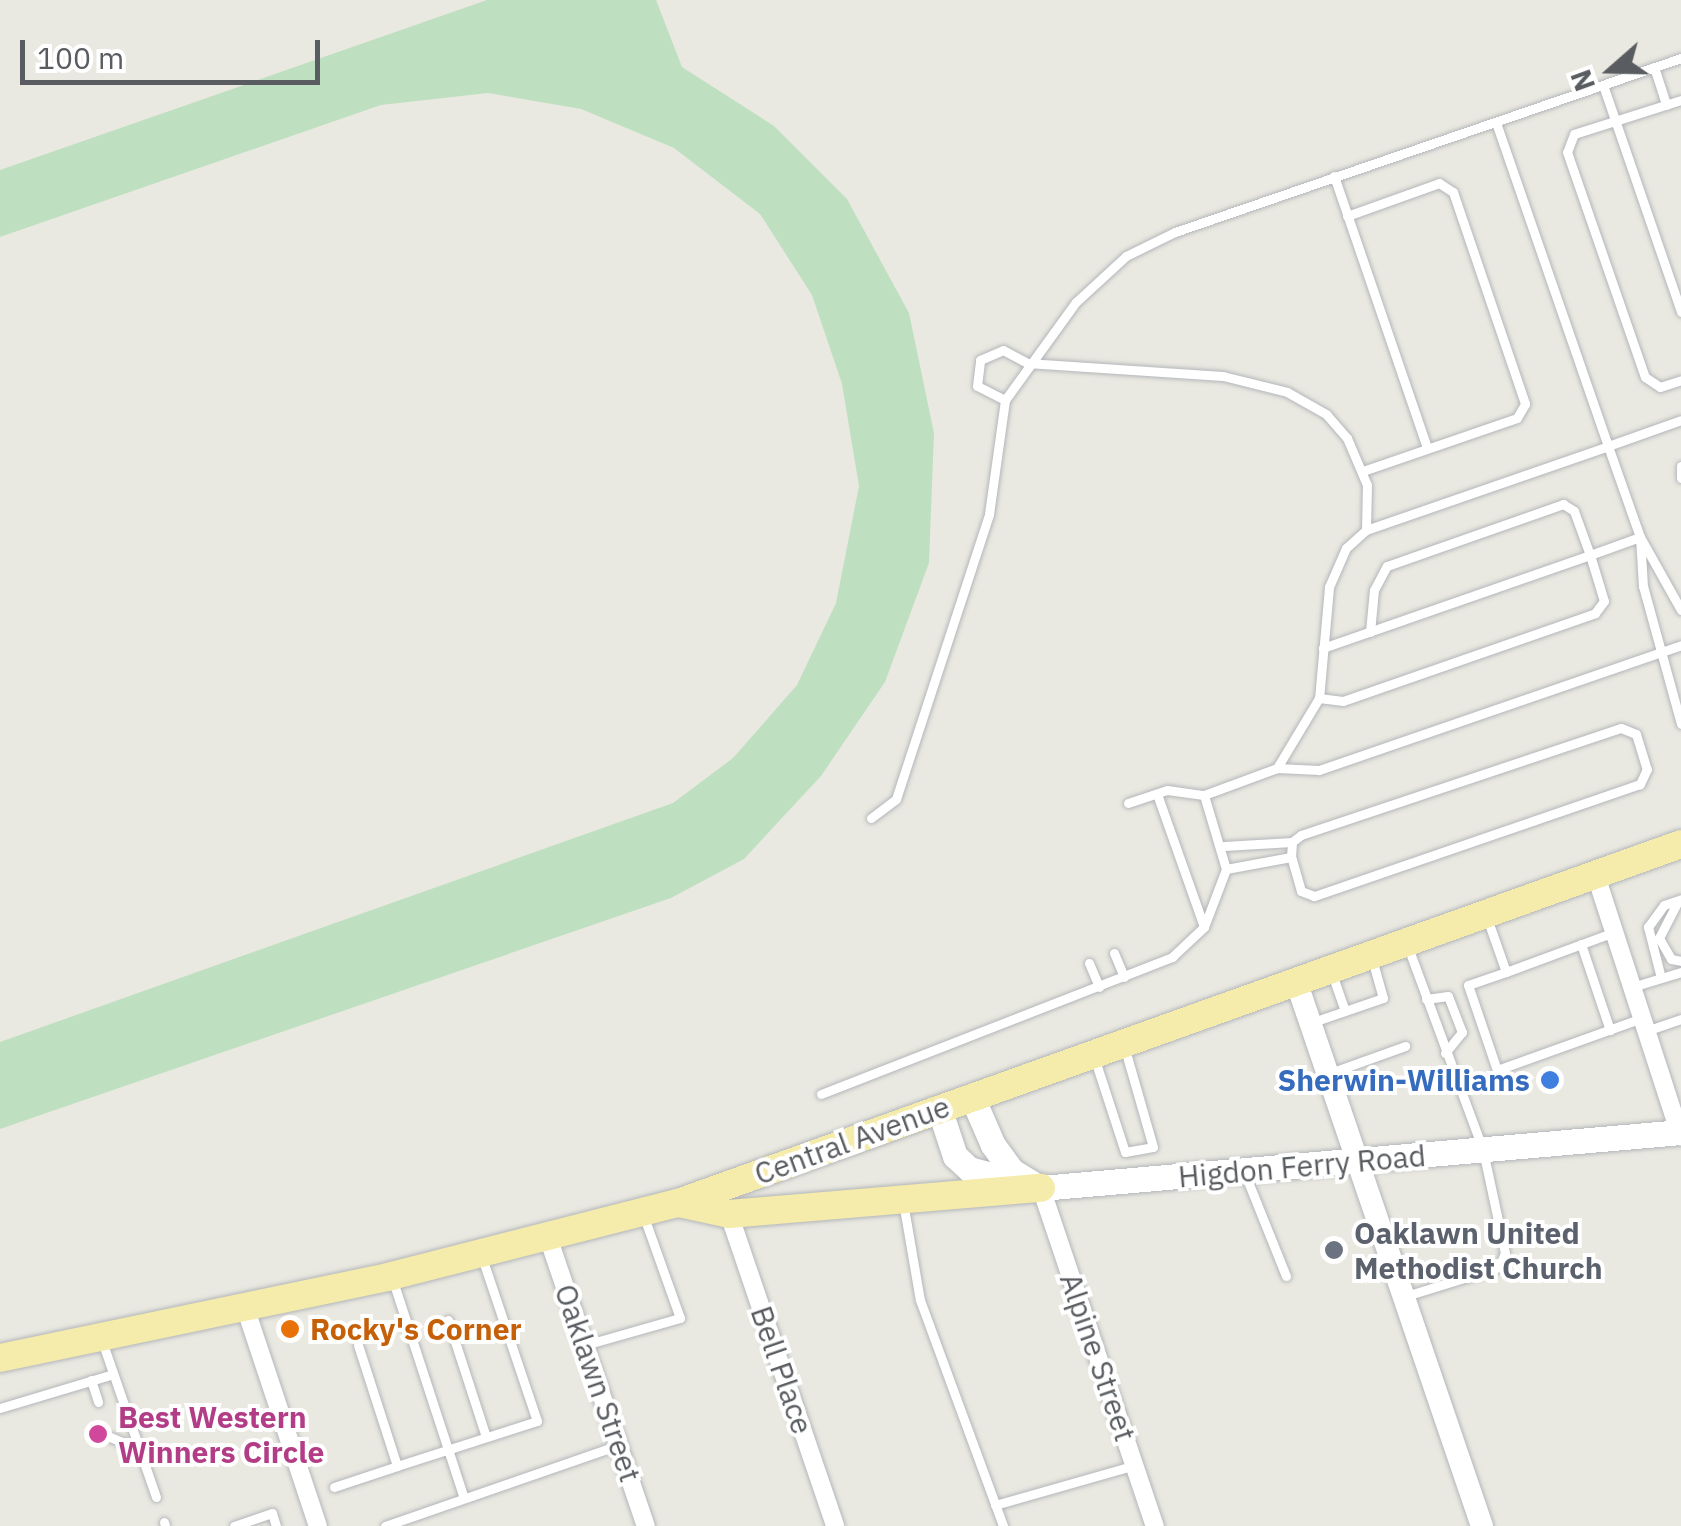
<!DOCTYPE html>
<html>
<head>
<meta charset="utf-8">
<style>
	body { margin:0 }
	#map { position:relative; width:1681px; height:1526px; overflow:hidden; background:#eae9e1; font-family:"IBM Plex Sans",sans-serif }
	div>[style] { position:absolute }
	.green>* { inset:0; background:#bfe0c0 }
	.roads { filter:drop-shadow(0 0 2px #b3b6ba) drop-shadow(0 0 2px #b3b6ba) }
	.service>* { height:9px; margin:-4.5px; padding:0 4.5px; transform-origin:4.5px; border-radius:4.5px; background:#fff }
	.minor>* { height:18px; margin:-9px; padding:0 9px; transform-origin:9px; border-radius:9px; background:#fff }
	.tertiary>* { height:22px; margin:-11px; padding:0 11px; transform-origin:11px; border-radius:11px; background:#fff }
	.secondary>* { height:25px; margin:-12.5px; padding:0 12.5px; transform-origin:12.5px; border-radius:12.5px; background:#fff }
	.primary>* { height:28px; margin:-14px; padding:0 14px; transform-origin:14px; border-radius:14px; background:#f5ebab }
	.dots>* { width:28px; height:28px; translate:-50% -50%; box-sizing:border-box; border:5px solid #fff; border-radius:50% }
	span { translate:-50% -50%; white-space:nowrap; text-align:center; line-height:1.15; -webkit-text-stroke:8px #fff; paint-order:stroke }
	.shop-label { font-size:30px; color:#366cbe; font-weight:700 }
	.right { translate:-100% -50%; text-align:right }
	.street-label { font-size:30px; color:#595c60 }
	.worship-label { font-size:30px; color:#5b616d; font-weight:700 }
	.left { translate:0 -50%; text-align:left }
	.food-label { font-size:30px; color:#c56008; font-weight:700 }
	.hotel-label { font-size:30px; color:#b23c85; font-weight:700 }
	.north { position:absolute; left:1561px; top:20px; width:100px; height:100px; -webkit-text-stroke:8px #fff; paint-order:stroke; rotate:250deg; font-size:28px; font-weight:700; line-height:40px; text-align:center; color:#595c60 }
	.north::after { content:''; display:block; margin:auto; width:35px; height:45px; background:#595c60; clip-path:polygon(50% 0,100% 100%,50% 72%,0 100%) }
	.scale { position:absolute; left:20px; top:40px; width:300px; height:45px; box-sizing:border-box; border:5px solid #595c60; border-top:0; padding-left:12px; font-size:30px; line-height:35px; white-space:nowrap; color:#595c60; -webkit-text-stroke:8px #fff; paint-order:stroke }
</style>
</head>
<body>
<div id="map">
	<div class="green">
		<i style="clip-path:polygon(487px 0,656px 0,682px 67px,774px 126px,847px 199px,909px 313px,934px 433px,929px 563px,885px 682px,821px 776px,744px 859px,671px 898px,0 1129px,0 1042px,673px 803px,733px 758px,797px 685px,836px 603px,859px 486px,842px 384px,812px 295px,760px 214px,674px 148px,581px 109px,488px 93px,381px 105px,0 237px,0 170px)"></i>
	</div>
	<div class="roads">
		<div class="service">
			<i style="left:1654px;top:67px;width:40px;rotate:72deg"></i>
			<i style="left:1603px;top:85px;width:240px;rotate:71deg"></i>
			<i style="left:1681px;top:100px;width:112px;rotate:162.4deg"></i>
			<i style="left:1574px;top:134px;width:19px;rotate:111deg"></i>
			<i style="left:1567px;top:152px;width:238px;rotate:70.9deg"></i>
			<i style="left:1645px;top:377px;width:18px;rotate:34deg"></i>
			<i style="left:1660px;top:387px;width:22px;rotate:-18deg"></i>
			<i style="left:1334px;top:176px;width:287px;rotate:71.1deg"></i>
			<i style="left:1347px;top:216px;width:98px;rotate:-19.7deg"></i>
			<i style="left:1439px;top:183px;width:17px;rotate:33deg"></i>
			<i style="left:1453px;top:192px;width:224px;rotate:71.2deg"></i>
			<i style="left:1525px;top:404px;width:16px;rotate:120deg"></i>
			<i style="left:1517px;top:418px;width:163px;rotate:161deg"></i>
			<i style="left:1005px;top:400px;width:31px;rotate:-153deg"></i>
			<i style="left:977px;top:386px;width:26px;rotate:-83deg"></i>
			<i style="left:980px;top:360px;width:25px;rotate:-23deg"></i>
			<i style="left:1003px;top:350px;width:27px;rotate:28deg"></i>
			<i style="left:1027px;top:363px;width:196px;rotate:3.8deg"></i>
			<i style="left:1223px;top:376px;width:66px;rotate:14deg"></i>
			<i style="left:1287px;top:392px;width:45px;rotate:29.4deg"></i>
			<i style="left:1326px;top:414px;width:32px;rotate:49deg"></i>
			<i style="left:1347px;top:438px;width:51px;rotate:66.9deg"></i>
			<i style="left:1367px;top:485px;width:45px;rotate:91.3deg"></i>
			<i style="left:1366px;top:530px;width:27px;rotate:138deg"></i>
			<i style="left:1346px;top:548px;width:43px;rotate:113.6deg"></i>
			<i style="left:1329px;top:587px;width:111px;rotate:95.1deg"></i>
			<i style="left:1319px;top:698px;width:82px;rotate:121deg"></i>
			<i style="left:1681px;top:466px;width:12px;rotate:90deg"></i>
			<i style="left:1366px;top:530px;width:256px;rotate:-19.1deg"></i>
			<i style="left:1608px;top:446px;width:343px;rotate:-109.1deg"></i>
			<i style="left:1681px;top:610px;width:84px;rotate:-119.3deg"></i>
			<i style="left:1640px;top:537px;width:49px;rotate:86.5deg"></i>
			<i style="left:1643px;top:586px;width:143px;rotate:74.6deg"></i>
			<i style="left:1370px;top:632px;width:42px;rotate:-84.6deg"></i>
			<i style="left:1374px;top:590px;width:27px;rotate:-62deg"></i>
			<i style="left:1387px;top:566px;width:187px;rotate:-19.4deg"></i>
			<i style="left:1563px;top:504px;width:13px;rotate:32deg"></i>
			<i style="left:1574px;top:511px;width:47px;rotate:70deg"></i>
			<i style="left:1590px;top:555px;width:53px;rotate:-19.8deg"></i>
			<i style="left:1640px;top:537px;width:96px;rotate:-109.4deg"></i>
			<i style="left:1608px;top:446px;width:77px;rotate:-19.6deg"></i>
			<i style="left:1319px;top:698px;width:24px;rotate:7deg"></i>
			<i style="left:1343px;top:701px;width:267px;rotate:-19.2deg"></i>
			<i style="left:1595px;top:613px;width:15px;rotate:-53deg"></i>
			<i style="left:1604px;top:601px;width:48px;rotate:-106.9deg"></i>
			<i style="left:1590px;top:555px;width:283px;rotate:160.8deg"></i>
			<i style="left:1621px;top:728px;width:16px;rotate:22deg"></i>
			<i style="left:1636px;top:734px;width:37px;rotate:73deg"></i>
			<i style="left:1647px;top:769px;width:17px;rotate:115deg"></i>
			<i style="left:1640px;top:784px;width:345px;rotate:161deg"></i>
			<i style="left:1314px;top:896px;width:14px;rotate:-159deg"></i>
			<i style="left:1301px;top:891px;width:35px;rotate:-106deg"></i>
			<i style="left:1291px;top:857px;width:15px;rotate:-86deg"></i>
			<i style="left:1292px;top:842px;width:11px;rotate:-38deg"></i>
			<i style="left:1301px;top:835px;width:337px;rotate:-18.5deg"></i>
			<i style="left:1157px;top:794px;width:141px;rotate:70.5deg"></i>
			<i style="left:1128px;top:803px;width:41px;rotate:-18.4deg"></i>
			<i style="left:1167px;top:790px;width:37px;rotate:8deg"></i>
			<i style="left:1204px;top:795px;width:78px;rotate:-20.3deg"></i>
			<i style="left:1277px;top:768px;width:42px;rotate:2.7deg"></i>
			<i style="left:1319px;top:770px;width:383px;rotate:-19deg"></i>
			<i style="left:871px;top:818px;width:31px;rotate:-37deg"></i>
			<i style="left:896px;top:799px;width:300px;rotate:-71.9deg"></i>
			<i style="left:989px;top:514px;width:115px;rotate:-82deg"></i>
			<i style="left:1005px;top:400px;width:121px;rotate:-54.1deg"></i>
			<i style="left:1076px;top:302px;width:68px;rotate:-42.6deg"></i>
			<i style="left:1126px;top:256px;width:55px;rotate:-26.1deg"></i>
			<i style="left:1175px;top:232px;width:535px;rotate:-18.98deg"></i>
			<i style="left:1224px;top:846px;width:68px;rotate:-3.4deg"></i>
			<i style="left:1226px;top:869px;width:66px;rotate:-10.5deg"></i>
			<i style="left:1678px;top:901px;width:42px;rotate:117.2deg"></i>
			<i style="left:1659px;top:938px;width:24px;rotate:60deg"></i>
			<i style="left:1671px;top:959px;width:10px;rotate:11deg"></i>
			<i style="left:1487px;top:918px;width:57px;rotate:70.6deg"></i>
			<i style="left:1506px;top:972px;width:115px;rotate:-20.3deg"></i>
			<i style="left:1581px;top:944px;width:91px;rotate:71.4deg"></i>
			<i style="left:1114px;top:953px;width:26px;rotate:67deg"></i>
			<i style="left:1089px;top:963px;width:26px;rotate:67deg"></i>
			<i style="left:1331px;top:971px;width:42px;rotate:70.7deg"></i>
			<i style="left:1506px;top:972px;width:40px;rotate:161.1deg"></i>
			<i style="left:1468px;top:985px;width:90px;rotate:71.2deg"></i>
			<i style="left:1497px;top:1070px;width:154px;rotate:-19.7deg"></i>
			<i style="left:1661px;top:978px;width:53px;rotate:-104.3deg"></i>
			<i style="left:1648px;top:927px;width:27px;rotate:-54deg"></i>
			<i style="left:1664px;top:905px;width:18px;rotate:-19deg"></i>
			<i style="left:1632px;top:987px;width:51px;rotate:-17deg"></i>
			<i style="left:1426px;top:999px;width:22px;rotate:-8deg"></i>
			<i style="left:1448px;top:996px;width:39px;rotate:69deg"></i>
			<i style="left:1462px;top:1032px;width:27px;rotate:129deg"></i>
			<i style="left:1313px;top:1022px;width:74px;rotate:-18.9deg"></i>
			<i style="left:1383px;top:998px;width:41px;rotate:-105.8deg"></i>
			<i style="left:1646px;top:1031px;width:37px;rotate:-19deg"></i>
			<i style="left:1094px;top:1057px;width:100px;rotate:71.9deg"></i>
			<i style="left:1125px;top:1152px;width:28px;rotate:-10deg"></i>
			<i style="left:1153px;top:1147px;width:105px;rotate:-106deg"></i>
			<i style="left:1330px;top:1073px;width:80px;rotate:-19.8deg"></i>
			<i style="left:821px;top:1094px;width:377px;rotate:-21.3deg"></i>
			<i style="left:1172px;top:957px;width:44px;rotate:-43.2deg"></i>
			<i style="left:1204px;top:927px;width:62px;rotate:-69.2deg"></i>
			<i style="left:1226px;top:869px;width:77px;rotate:-106.6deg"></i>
			<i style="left:1245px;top:1174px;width:110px;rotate:68.1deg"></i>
			<i style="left:903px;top:1202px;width:99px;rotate:80.2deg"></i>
			<i style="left:920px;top:1300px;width:241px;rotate:69.8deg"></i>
			<i style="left:392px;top:1278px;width:231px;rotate:71.9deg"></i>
			<i style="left:1406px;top:1296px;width:97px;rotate:-17.3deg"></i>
			<i style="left:1499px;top:1267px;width:15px;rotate:-67deg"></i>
			<i style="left:1505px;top:1253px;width:105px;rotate:-102.1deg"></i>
			<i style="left:1483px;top:1150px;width:216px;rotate:-110.3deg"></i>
			<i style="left:448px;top:1320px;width:123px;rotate:72deg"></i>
			<i style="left:102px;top:1341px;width:165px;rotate:70.9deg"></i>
			<i style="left:358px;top:1345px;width:127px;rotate:72.1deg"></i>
			<i style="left:397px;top:1466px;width:147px;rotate:-17.8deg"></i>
			<i style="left:537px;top:1421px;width:172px;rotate:-108.6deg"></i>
			<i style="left:585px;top:1345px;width:99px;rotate:-15.9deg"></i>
			<i style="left:680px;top:1318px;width:107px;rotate:-109.6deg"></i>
			<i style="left:91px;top:1380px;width:23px;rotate:72deg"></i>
			<i style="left:0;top:1408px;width:118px;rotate:-16.7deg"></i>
			<i style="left:110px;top:1437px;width:31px;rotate:22deg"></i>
			<i style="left:334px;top:1487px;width:66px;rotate:-18.4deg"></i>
			<i style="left:995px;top:1505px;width:146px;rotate:-15.9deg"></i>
			<i style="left:164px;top:1522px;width:4px;rotate:76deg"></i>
			<i style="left:234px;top:1526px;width:40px;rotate:-18.9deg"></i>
			<i style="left:272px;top:1513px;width:14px;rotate:73deg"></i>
			<i style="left:385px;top:1526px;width:248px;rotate:-19.1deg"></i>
		</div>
		<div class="minor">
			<i style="left:1596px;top:876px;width:274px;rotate:72deg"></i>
			<i style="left:1041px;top:1188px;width:357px;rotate:71.4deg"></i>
			<i style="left:729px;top:1214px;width:330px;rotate:71.2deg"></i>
			<i style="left:549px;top:1240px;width:302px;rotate:71.3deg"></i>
			<i style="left:245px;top:1307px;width:231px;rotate:71.6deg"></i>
		</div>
		<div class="tertiary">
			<i style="left:1296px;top:981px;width:576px;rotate:71.16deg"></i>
		</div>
		<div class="secondary">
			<i style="left:972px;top:1097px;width:52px;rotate:66.4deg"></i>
			<i style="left:993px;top:1145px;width:32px;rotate:54deg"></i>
			<i style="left:1012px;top:1171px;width:23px;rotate:31deg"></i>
			<i style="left:939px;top:1108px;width:51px;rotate:71.6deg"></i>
			<i style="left:955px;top:1156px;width:19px;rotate:43deg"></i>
			<i style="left:969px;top:1169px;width:74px;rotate:14.8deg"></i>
			<i style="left:1041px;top:1188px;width:642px;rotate:-5deg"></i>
		</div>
		<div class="primary">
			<i style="left:679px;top:1203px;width:51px;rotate:12.4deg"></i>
			<i style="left:729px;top:1214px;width:313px;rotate:-4.8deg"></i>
			<i style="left:0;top:1358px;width:400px;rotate:-11.8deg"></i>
			<i style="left:391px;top:1276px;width:296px;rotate:-14.3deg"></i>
			<i style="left:678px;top:1203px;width:1065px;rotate:-19.69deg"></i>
		</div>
	</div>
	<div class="dots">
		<i style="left:1550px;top:1080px;background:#3f7fe0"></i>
		<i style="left:1334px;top:1250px;background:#6b7280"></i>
		<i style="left:290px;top:1329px;background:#e8710a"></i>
		<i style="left:98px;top:1434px;background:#d1479c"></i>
	</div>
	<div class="shop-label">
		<span class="right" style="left:1530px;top:1080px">Sherwin-Williams</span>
	</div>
	<div class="street-label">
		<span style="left:852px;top:1140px;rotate:-20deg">Central Avenue</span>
		<span style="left:1302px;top:1166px;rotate:-5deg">Higdon Ferry Road</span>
		<span style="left:1098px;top:1357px;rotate:71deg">Alpine Street</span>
		<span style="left:782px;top:1370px;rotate:71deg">Bell Place</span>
		<span style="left:598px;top:1383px;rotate:71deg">Oaklawn Street</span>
	</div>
	<div class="worship-label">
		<span class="left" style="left:1354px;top:1250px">Oaklawn United<br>Methodist Church</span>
	</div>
	<div class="food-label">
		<span class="left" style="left:310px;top:1329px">Rocky's Corner</span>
	</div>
	<div class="hotel-label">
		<span class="left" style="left:118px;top:1434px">Best Western<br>Winners Circle</span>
	</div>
	<div class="north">N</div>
	<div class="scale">100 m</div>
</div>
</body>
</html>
